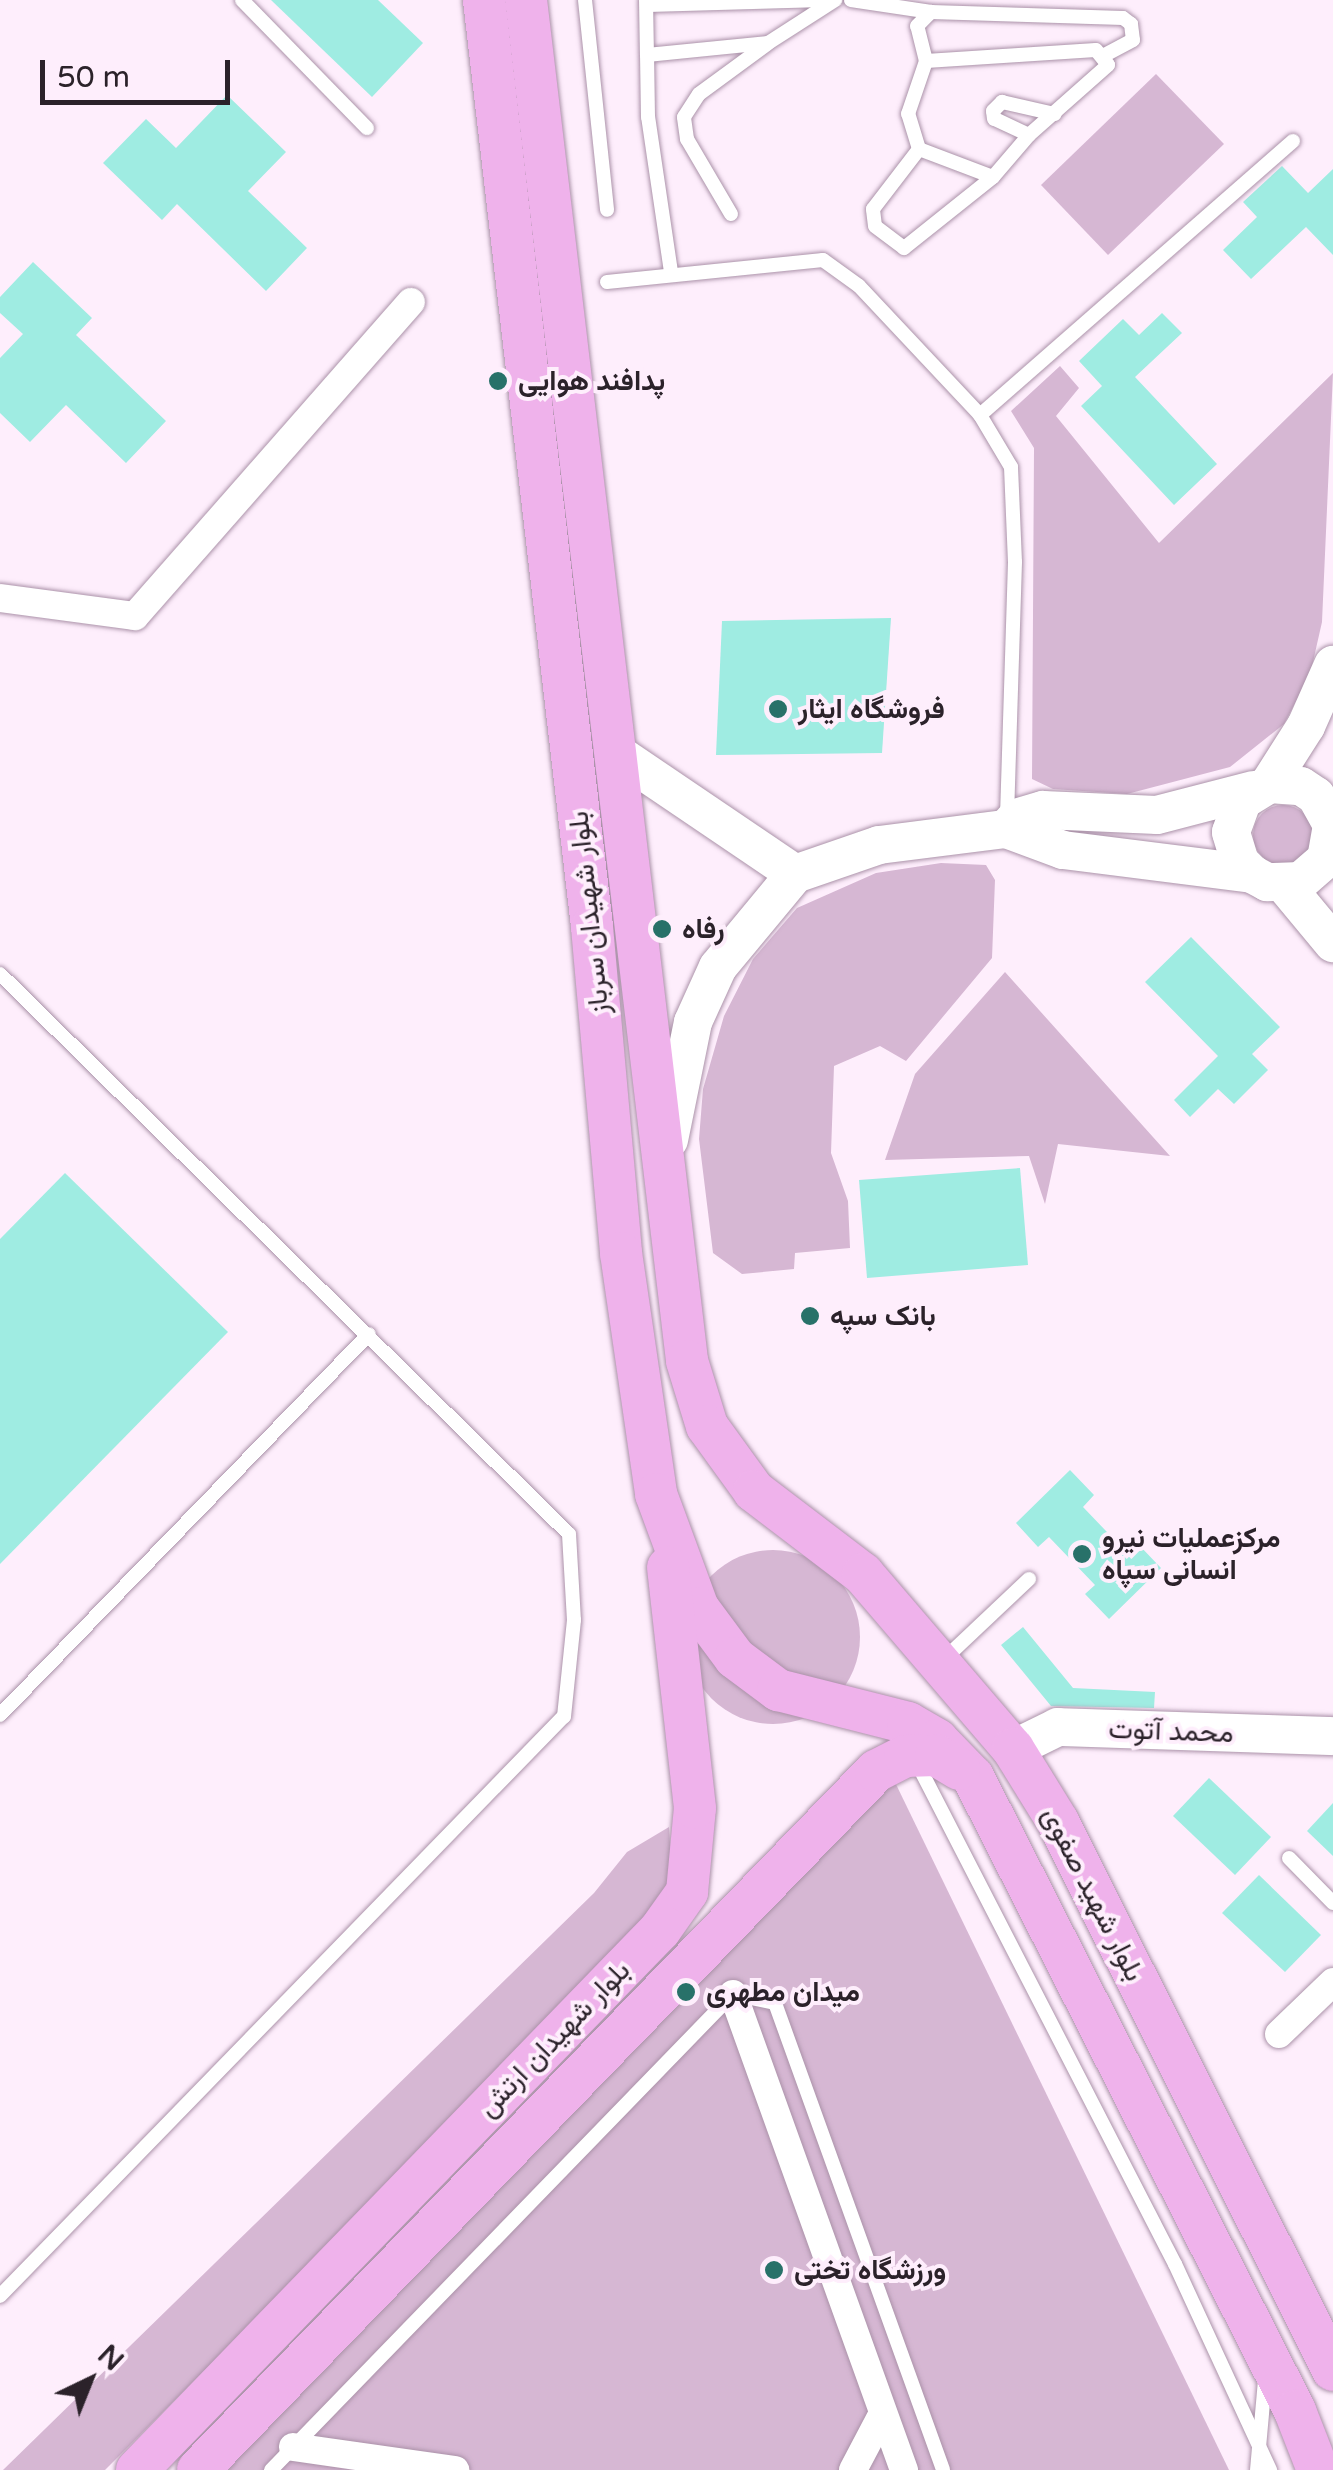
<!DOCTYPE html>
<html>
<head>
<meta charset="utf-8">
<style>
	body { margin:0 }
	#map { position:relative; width:1333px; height:2470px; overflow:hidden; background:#feeefc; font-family:"Varela Round",Vazirmatn,sans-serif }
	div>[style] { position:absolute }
	.green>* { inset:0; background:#d6b7d3 }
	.round { border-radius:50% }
	.building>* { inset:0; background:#9fece2 }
	.roads { filter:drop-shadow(0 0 2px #ab92a9) drop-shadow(0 0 2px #ab92a9) }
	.lane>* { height:14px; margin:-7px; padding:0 7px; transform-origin:7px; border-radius:7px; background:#fff }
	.street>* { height:28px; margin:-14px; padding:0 14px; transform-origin:14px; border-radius:14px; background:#fff }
	.secondary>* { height:38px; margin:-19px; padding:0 19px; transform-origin:19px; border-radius:19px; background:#fff }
	.primary>* { height:42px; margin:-21px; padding:0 21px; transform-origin:21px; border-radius:21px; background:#efb2eb }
	.dots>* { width:28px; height:28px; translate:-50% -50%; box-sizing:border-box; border:5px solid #feeefc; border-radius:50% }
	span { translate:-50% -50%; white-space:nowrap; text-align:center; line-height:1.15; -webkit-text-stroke:8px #feeefc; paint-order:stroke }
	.poi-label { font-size:28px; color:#2b222a; font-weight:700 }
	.left { translate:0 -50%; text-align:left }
	.street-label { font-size:28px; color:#2b222a }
	.north { position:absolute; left:40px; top:2330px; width:100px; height:100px; -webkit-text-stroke:8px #feeefc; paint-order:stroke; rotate:43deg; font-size:28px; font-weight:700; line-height:40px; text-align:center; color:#2b222a }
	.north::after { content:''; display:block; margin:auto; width:35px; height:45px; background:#2b222a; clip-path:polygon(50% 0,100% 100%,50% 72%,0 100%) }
	.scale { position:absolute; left:40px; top:60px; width:190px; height:45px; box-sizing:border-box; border:5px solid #2b222a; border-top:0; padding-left:12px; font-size:30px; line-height:35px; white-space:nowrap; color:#2b222a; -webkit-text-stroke:8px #feeefc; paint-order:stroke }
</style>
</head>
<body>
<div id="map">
	<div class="green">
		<i style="clip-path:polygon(1156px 74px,1224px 144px,1108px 255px,1041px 185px)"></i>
		<i style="clip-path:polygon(1060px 366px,1079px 388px,1056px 416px,1159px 543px,1333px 373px,1322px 622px,1310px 675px,1284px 724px,1230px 767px,1127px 794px,1053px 789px,1032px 779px,1034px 448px,1011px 411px)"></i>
		<i class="round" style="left:1253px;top:805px;width:60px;height:60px"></i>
		<i style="clip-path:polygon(941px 863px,986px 865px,995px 880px,992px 958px,906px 1061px,880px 1046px,834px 1066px,831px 1153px,848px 1201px,850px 1248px,795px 1253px,794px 1269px,742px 1274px,713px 1253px,699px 1139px,703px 1089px,724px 1016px,753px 959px,797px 908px,876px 873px)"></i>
		<i style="clip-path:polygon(1005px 972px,1170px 1156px,1058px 1144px,1045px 1204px,1029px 1156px,885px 1160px,915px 1074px)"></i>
		<i class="round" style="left:686px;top:1550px;width:174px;height:174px"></i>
		<i style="clip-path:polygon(891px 1774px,1229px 2470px,223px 2470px)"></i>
		<i style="clip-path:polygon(669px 1827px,673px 1891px,636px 1939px,105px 2470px,3px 2470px,594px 1893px,627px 1852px)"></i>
	</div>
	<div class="building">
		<i style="clip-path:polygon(271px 0,378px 0,423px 43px,372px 97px)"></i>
		<i style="clip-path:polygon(227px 95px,286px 152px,248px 191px,307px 248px,266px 291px,177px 204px,162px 220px,103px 163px,146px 119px,176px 148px)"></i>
		<i style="clip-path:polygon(1282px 166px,1308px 193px,1333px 169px,1333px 255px,1306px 227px,1251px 279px,1223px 250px,1257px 217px,1243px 202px)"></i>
		<i style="clip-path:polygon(33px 262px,92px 318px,76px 335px,166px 421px,126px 463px,66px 405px,30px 442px,0 413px,0 358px,23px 334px,0 313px,0 297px)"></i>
		<i style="clip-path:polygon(1162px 313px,1182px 333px,1135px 377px,1217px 464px,1174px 505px,1081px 406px,1102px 386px,1079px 361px,1123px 319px,1139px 335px)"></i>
		<i style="clip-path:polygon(891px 618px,882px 753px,716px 755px,722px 621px)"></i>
		<i style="clip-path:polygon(1191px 937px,1280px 1027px,1252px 1054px,1268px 1070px,1234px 1104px,1218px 1089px,1190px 1117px,1174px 1100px,1218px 1056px,1145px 982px)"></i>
		<i style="clip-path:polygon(1020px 1168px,1028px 1265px,867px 1278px,859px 1180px)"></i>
		<i style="clip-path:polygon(65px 1173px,228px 1332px,0 1564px,0 1239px)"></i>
		<i style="clip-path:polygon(1070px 1470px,1094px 1495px,1083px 1507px,1129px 1555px,1139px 1545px,1161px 1568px,1109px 1619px,1085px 1594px,1095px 1585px,1049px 1537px,1038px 1547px,1016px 1523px)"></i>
		<i style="clip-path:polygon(1023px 1627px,1073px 1688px,1155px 1692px,1154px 1708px,1051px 1706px,1001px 1645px)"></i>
		<i style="clip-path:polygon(1209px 1778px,1271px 1837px,1235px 1875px,1173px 1816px)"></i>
		<i style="clip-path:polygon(1333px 1803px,1333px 1856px,1307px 1831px)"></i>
		<i style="clip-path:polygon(1259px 1875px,1321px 1935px,1285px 1972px,1222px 1913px)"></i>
	</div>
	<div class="roads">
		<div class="lane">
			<i style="left:242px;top:0;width:179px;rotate:45.7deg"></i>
			<i style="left:585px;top:0;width:211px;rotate:84deg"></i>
			<i style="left:646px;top:0;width:55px;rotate:89deg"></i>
			<i style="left:851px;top:0;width:81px;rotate:8.5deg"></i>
			<i style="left:648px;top:5px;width:175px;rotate:-1.6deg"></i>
			<i style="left:926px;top:61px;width:170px;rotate:-3.7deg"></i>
			<i style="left:1096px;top:50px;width:19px;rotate:51deg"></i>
			<i style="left:1108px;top:65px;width:106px;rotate:138.5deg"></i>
			<i style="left:1029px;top:135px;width:55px;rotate:130.6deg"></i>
			<i style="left:993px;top:177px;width:114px;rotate:141.4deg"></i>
			<i style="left:904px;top:248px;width:36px;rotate:-143deg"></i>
			<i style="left:875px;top:226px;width:17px;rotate:-97deg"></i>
			<i style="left:873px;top:209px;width:76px;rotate:-52.5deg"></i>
			<i style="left:919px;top:149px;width:37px;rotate:-107deg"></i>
			<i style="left:908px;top:114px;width:56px;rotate:-71.2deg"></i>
			<i style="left:926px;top:61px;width:36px;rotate:-104deg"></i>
			<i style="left:917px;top:26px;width:20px;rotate:-45deg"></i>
			<i style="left:931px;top:12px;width:192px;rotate:1.8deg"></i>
			<i style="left:1123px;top:18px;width:10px;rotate:37deg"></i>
			<i style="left:1131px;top:24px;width:16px;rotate:83deg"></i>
			<i style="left:1133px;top:40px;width:32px;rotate:152deg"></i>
			<i style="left:1029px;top:135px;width:38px;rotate:-155deg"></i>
			<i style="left:994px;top:119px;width:8px;rotate:-97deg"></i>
			<i style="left:993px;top:111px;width:13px;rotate:-45deg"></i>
			<i style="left:1002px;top:102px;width:54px;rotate:12.8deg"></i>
			<i style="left:919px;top:149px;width:79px;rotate:20.7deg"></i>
			<i style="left:731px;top:214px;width:87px;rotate:-120.4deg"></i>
			<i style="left:687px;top:139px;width:22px;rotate:-98deg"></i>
			<i style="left:684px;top:117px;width:27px;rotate:-57deg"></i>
			<i style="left:699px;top:94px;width:84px;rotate:-36.3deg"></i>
			<i style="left:671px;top:272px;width:157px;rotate:-98.4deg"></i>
			<i style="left:648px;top:117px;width:62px;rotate:-90.9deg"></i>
			<i style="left:647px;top:55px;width:122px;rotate:-5.7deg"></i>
			<i style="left:768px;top:43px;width:80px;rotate:-32.7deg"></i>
			<i style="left:607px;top:282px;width:217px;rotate:-5.8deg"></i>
			<i style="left:823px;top:260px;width:44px;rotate:35.8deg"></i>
			<i style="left:859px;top:286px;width:177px;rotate:46.8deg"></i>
			<i style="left:980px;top:415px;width:61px;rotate:59.2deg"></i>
			<i style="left:1011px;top:467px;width:95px;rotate:87.6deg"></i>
			<i style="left:1015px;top:562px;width:257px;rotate:91.8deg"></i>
			<i style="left:980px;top:415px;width:416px;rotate:-41.2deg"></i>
			<i style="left:0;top:974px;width:798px;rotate:44.54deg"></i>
			<i style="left:569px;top:1534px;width:86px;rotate:86.7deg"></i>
			<i style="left:574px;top:1620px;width:97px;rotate:95.9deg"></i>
			<i style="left:564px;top:1716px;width:809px;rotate:134.2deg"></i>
			<i style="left:941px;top:1662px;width:121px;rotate:-43.3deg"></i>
			<i style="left:0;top:1715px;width:530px;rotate:-45.92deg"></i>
			<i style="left:916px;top:1761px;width:566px;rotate:62.76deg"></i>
			<i style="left:1175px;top:2264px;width:227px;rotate:65.2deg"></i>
			<i style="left:1289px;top:1858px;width:63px;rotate:45.6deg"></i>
			<i style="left:271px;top:2470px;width:663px;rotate:-45.86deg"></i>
			<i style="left:733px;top:1994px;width:43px;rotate:12.1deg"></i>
			<i style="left:775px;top:2003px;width:496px;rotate:70.2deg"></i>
			<i style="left:1257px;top:2470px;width:90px;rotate:-84.9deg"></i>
		</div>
		<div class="street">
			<i style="left:0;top:598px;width:136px;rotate:7.6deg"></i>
			<i style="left:135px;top:616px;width:418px;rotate:-48.7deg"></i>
			<i style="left:733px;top:1994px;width:506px;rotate:70.24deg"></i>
			<i style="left:1279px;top:2034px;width:75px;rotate:-43.9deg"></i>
			<i style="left:293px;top:2447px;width:164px;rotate:8.1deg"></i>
			<i style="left:853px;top:2470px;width:64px;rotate:-62.2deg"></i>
		</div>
		<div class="secondary">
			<i style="left:615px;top:752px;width:217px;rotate:34.1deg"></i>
			<i style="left:1269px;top:784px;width:32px;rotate:4deg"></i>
			<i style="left:1301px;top:786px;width:18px;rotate:34deg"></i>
			<i style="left:1316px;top:796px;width:33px;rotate:61deg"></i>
			<i style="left:1332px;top:825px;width:35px;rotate:100deg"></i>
			<i style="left:1326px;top:859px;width:33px;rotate:139deg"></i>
			<i style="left:1301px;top:881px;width:34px;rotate:178deg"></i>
			<i style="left:1267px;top:882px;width:17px;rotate:-152deg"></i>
			<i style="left:1252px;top:874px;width:17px;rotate:-135deg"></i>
			<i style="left:1240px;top:862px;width:31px;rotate:-107deg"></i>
			<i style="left:1231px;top:832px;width:33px;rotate:-70deg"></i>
			<i style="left:1242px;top:801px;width:32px;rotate:-32deg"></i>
			<i style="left:1269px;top:784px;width:69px;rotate:-57.5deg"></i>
			<i style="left:1306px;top:726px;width:67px;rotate:-66.1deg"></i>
			<i style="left:1006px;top:829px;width:15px;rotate:-48deg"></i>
			<i style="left:1016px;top:818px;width:28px;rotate:-17deg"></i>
			<i style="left:1043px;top:810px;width:114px;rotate:2.5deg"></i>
			<i style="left:1157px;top:815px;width:100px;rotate:-14.5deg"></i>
			<i style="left:1284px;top:884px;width:77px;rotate:50.3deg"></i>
			<i style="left:669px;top:1140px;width:120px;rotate:-78.5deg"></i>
			<i style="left:693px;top:1022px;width:60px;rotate:-65.6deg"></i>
			<i style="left:718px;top:967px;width:121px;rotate:-50.4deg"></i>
			<i style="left:795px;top:874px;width:89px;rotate:-19deg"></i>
			<i style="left:879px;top:845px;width:128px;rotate:-7.2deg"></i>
			<i style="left:1006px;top:829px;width:61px;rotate:20.2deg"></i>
			<i style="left:1063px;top:850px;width:191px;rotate:7.2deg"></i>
			<i style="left:1013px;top:1749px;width:50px;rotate:-26.1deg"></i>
			<i style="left:1058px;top:1727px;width:275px;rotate:1.9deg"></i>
		</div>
		<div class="primary">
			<i style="left:484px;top:0;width:933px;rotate:83.35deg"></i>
			<i style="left:592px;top:927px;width:327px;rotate:84.9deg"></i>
			<i style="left:621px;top:1253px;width:244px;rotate:81.7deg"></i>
			<i style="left:656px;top:1494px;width:121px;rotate:69.8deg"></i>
			<i style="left:698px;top:1608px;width:62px;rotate:53.5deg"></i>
			<i style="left:735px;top:1658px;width:54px;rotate:36.7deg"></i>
			<i style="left:778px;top:1690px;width:134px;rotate:14.2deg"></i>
			<i style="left:908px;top:1723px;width:34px;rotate:30deg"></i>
			<i style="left:937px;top:1740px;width:52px;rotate:45.8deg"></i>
			<i style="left:973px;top:1777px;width:711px;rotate:63.07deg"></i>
			<i style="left:1295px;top:2411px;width:63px;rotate:68.7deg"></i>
			<i style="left:526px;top:0;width:1370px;rotate:83.25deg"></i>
			<i style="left:687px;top:1361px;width:68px;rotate:72.9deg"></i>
			<i style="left:707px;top:1426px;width:80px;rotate:54.1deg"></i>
			<i style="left:754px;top:1491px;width:137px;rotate:37.3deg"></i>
			<i style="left:863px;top:1574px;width:230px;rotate:49.4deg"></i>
			<i style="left:1013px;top:1749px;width:86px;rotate:58.3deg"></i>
			<i style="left:1058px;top:1822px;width:613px;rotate:63.35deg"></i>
			<i style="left:137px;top:2470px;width:752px;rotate:-45.92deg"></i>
			<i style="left:660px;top:1930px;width:47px;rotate:-54.6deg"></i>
			<i style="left:687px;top:1892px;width:84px;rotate:-84.6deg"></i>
			<i style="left:695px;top:1808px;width:242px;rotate:-96.4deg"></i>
			<i style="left:198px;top:2470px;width:974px;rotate:-45.87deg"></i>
			<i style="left:876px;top:1771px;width:33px;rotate:-27deg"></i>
			<i style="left:905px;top:1756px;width:31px;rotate:-2deg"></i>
			<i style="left:936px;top:1755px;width:27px;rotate:31deg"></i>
		</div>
	</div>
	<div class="dots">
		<i style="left:498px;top:381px;background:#287169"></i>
		<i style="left:778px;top:709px;background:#287169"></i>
		<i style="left:662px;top:929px;background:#287169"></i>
		<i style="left:810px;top:1316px;background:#287169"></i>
		<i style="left:1082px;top:1554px;background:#287169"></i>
		<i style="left:686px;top:1992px;background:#287169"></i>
		<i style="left:774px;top:2270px;background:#287169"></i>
	</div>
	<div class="poi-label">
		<span class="left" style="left:518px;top:381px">پدافند هوایی</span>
		<span class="left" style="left:798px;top:709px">فروشگاه ایثار</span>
		<span class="left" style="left:682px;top:929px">رفاه</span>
		<span class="left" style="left:830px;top:1316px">بانک سپه</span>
		<span class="left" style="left:1102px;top:1554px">مرکزعملیات نیرو<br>انسانی سپاه</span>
		<span class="left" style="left:706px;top:1992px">میدان مطهری</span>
		<span class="left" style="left:794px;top:2270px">ورزشگاه تختی</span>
	</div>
	<div class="street-label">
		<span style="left:589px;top:913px;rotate:-96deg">بلوار شهیدان سرباز</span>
		<span style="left:1171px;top:1731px;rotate:2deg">محمد آتوت</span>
		<span style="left:1093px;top:1894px;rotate:63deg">بلوار شهید صفوی</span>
		<span style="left:554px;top:2039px;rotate:-46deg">بلوار شهیدان ارتش</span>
	</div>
	<div class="north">N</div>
	<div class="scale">50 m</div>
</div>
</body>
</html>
